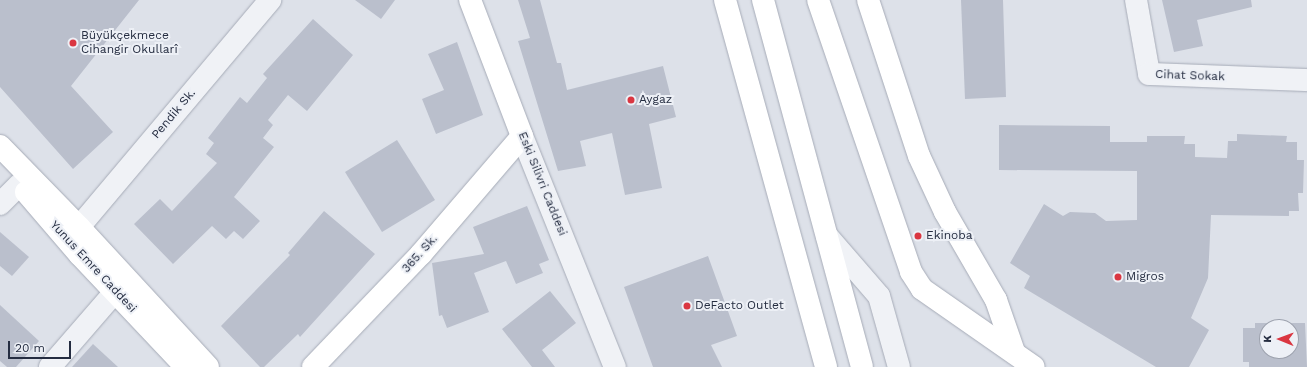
<!DOCTYPE html>
<html>
<head>
<meta charset="utf-8">
<style>
	body { margin:0 }
	#map { position:relative; width:1307px; height:367px; overflow:hidden; background:#dde1e9; font-family:"Work Sans",sans-serif }
	div>[style] { position:absolute }
	.building>* { inset:0; background:#babfcc }
	.roads { filter:drop-shadow(0 0 1px #a6abb7) drop-shadow(0 0 1px #a6abb7) }
	.minor>* { height:22px; margin:-11px; padding:0 11px; transform-origin:11px; border-radius:11px; background:#f0f2f6 }
	.secondary>* { height:22px; margin:-11px; padding:0 11px; transform-origin:11px; border-radius:11px; background:#fff }
	.primary>* { height:22px; margin:-11px; padding:0 11px; transform-origin:11px; border-radius:11px; background:#fff }
	.trunk>* { height:22px; margin:-11px; padding:0 11px; transform-origin:11px; border-radius:11px; background:#fff }
	.dots>* { width:11px; height:11px; translate:-50% -50%; box-sizing:border-box; border:2px solid #edf0f6; border-radius:50% }
	span { translate:-50% -50%; white-space:nowrap; text-align:center; line-height:1.15; -webkit-text-stroke:4px #edf0f6; paint-order:stroke }
	.poi-label { font-size:12px; color:#252d41 }
	.left { translate:0 -50%; text-align:left }
	.street-label { font-size:12px; color:#252d41 }
	.north { position:absolute; left:1259px; top:319px; width:40px; height:40px; box-sizing:border-box; background:#edf0f6; border:1px solid #9da2ae; border-radius:50%; rotate:271deg; font-size:11px; font-weight:700; line-height:16px; text-align:center; color:#252d41 }
	.north::after { content:''; display:block; margin:auto; width:14px; height:18px; background:#da3641; clip-path:polygon(50% 0,100% 100%,50% 72%,0 100%) }
	.scale { position:absolute; left:8px; top:341px; width:63px; height:18px; box-sizing:border-box; border:2px solid #252d41; border-top:0; padding-left:5px; font-size:12px; line-height:14px; white-space:nowrap; color:#252d41; -webkit-text-stroke:3px #edf0f6; paint-order:stroke }
</style>
</head>
<body>
<div id="map">
	<div class="building">
		<i style="clip-path:polygon(0 0,139px 0,71px 86px,113px 132px,73px 169px,0 87px)"></i>
		<i style="clip-path:polygon(355px 0,395px 0,381px 19px)"></i>
		<i style="clip-path:polygon(518px 0,540px 0,557px 63px,561px 63px,567px 90px,663px 66px,676px 117px,649px 124px,662px 188px,625px 195px,612px 133px,580px 141px,586px 166px,558px 171px,518px 41px,530px 38px)"></i>
		<i style="clip-path:polygon(961px 0,1003px 0,1006px 97px,965px 99px)"></i>
		<i style="clip-path:polygon(1162px 0,1251px 0,1252px 7px,1197px 20px,1203px 46px,1174px 52px)"></i>
		<i style="clip-path:polygon(313px 19px,353px 55px,307px 111px,288px 95px,268px 120px,273px 125px,263px 138px,274px 147px,234px 197px,260px 221px,243px 239px,234px 231px,226px 239px,212px 226px,173px 264px,134px 224px,160px 199px,172px 211px,217px 163px,206px 154px,214px 143px,208px 138px,240px 97px,247px 103px,267px 78px,263px 74px)"></i>
		<i style="clip-path:polygon(457px 42px,483px 115px,436px 134px,422px 99px,444px 90px,428px 54px)"></i>
		<i style="clip-path:polygon(999px 125px,1110px 126px,1110px 142px,1147px 142px,1147px 136px,1185px 136px,1184px 144px,1195px 144px,1195px 157px,1227px 158px,1228px 141px,1237px 141px,1237px 134px,1287px 136px,1286px 142px,1297px 142px,1297px 160px,1304px 160px,1303px 193px,1298px 193px,1299px 211px,1289px 211px,1289px 216px,1211px 215px,1208px 278px,1191px 318px,1209px 330px,1189px 367px,1156px 367px,1024px 288px,1030px 276px,1010px 263px,1044px 204px,1063px 216px,1070px 212px,1095px 213px,1106px 221px,1137px 220px,1137px 171px,999px 170px)"></i>
		<i style="clip-path:polygon(397px 140px,435px 200px,382px 232px,345px 172px)"></i>
		<i style="clip-path:polygon(527px 206px,549px 260px,539px 264px,543px 273px,516px 284px,506px 261px,474px 273px,489px 312px,447px 328px,442px 315px,439px 316px,432px 263px,484px 254px,473px 227px)"></i>
		<i style="clip-path:polygon(324px 211px,375px 254px,300px 337px,298px 334px,264px 367px,260px 367px,221px 326px,290px 255px,288px 253px)"></i>
		<i style="clip-path:polygon(0 232px,29px 257px,12px 276px,0 266px)"></i>
		<i style="clip-path:polygon(708px 256px,737px 336px,711px 345px,722px 367px,653px 367px,624px 287px)"></i>
		<i style="clip-path:polygon(550px 291px,576px 323px,542px 350px,555px 367px,532px 367px,502px 329px)"></i>
		<i style="clip-path:polygon(0 305px,39px 341px,16px 367px,7px 367px,0 361px)"></i>
		<i style="clip-path:polygon(evenodd,1255px 323px,1305px 323px,1307px 367px,1249px 367px,1249px 362px,1243px 362px,1243px 328px,1255px 328px,1255px 323px,1267px 327px,1291px 327px,1291px 351px,1267px 351px,1267px 327px)"></i>
		<i style="clip-path:polygon(93px 344px,118px 367px,72px 367px)"></i>
	</div>
	<div class="roads">
		<div class="minor">
			<i style="left:1136px;top:0;width:75px;rotate:80deg"></i>
			<i style="left:1149px;top:74px;width:158px;rotate:2.2deg"></i>
			<i style="left:522px;top:136px;width:249px;rotate:68.1deg"></i>
			<i style="left:0;top:204px;width:27px;rotate:-45deg"></i>
			<i style="left:79px;top:227px;width:297px;rotate:-49.9deg"></i>
			<i style="left:827px;top:236px;width:79px;rotate:49.1deg"></i>
			<i style="left:879px;top:296px;width:74px;rotate:74.3deg"></i>
			<i style="left:50px;top:367px;width:99px;rotate:-49.1deg"></i>
		</div>
		<div class="secondary">
			<i style="left:868px;top:0;width:164px;rotate:71.9deg"></i>
			<i style="left:919px;top:156px;width:62px;rotate:65.1deg"></i>
			<i style="left:945px;top:212px;width:102px;rotate:59.9deg"></i>
			<i style="left:996px;top:300px;width:55px;rotate:70.9deg"></i>
			<i style="left:313px;top:367px;width:156px;rotate:-46.3deg"></i>
			<i style="left:421px;top:254px;width:155px;rotate:-49.4deg"></i>
			<i style="left:522px;top:136px;width:146px;rotate:-110.9deg"></i>
		</div>
		<div class="primary">
			<i style="left:818px;top:0;width:287px;rotate:71.1deg"></i>
			<i style="left:911px;top:272px;width:20px;rotate:57deg"></i>
			<i style="left:922px;top:289px;width:136px;rotate:34.9deg"></i>
			<i style="left:0;top:146px;width:113px;rotate:45.7deg"></i>
			<i style="left:79px;top:227px;width:190px;rotate:47.3deg"></i>
			<i style="left:26px;top:192px;width:83px;rotate:49.4deg"></i>
			<i style="left:80px;top:255px;width:154px;rotate:46.6deg"></i>
		</div>
		<div class="trunk">
			<i style="left:725px;top:0;width:381px;rotate:74.6deg"></i>
			<i style="left:763px;top:0;width:380px;rotate:74.9deg"></i>
		</div>
	</div>
	<div class="dots">
		<i style="left:73px;top:43px;background:#da3641"></i>
		<i style="left:631px;top:100px;background:#da3641"></i>
		<i style="left:918px;top:236px;background:#da3641"></i>
		<i style="left:1118px;top:277px;background:#da3641"></i>
		<i style="left:687px;top:306px;background:#da3641"></i>
	</div>
	<div class="poi-label">
		<span class="left" style="left:81px;top:43px">Büyükçekmece<br>Cihangir Okullarî</span>
		<span class="left" style="left:639px;top:100px">Aygaz</span>
		<span class="left" style="left:926px;top:236px">Ekinoba</span>
		<span class="left" style="left:1126px;top:277px">Migros</span>
		<span class="left" style="left:695px;top:306px">DeFacto Outlet</span>
	</div>
	<div class="street-label">
		<span style="left:1190px;top:76px;rotate:2deg">Cihat Sokak</span>
		<span style="left:174px;top:114px;rotate:-50deg">Pendik Sk.</span>
		<span style="left:542px;top:184px;rotate:68deg">Eski Silivri Caddesi</span>
		<span style="left:420px;top:254px;rotate:-48deg">365. Sk.</span>
		<span style="left:93px;top:267px;rotate:47deg">Yunus Emre Caddesi</span>
	</div>
	<div class="north">K</div>
	<div class="scale">20 m</div>
</div>
</body>
</html>
